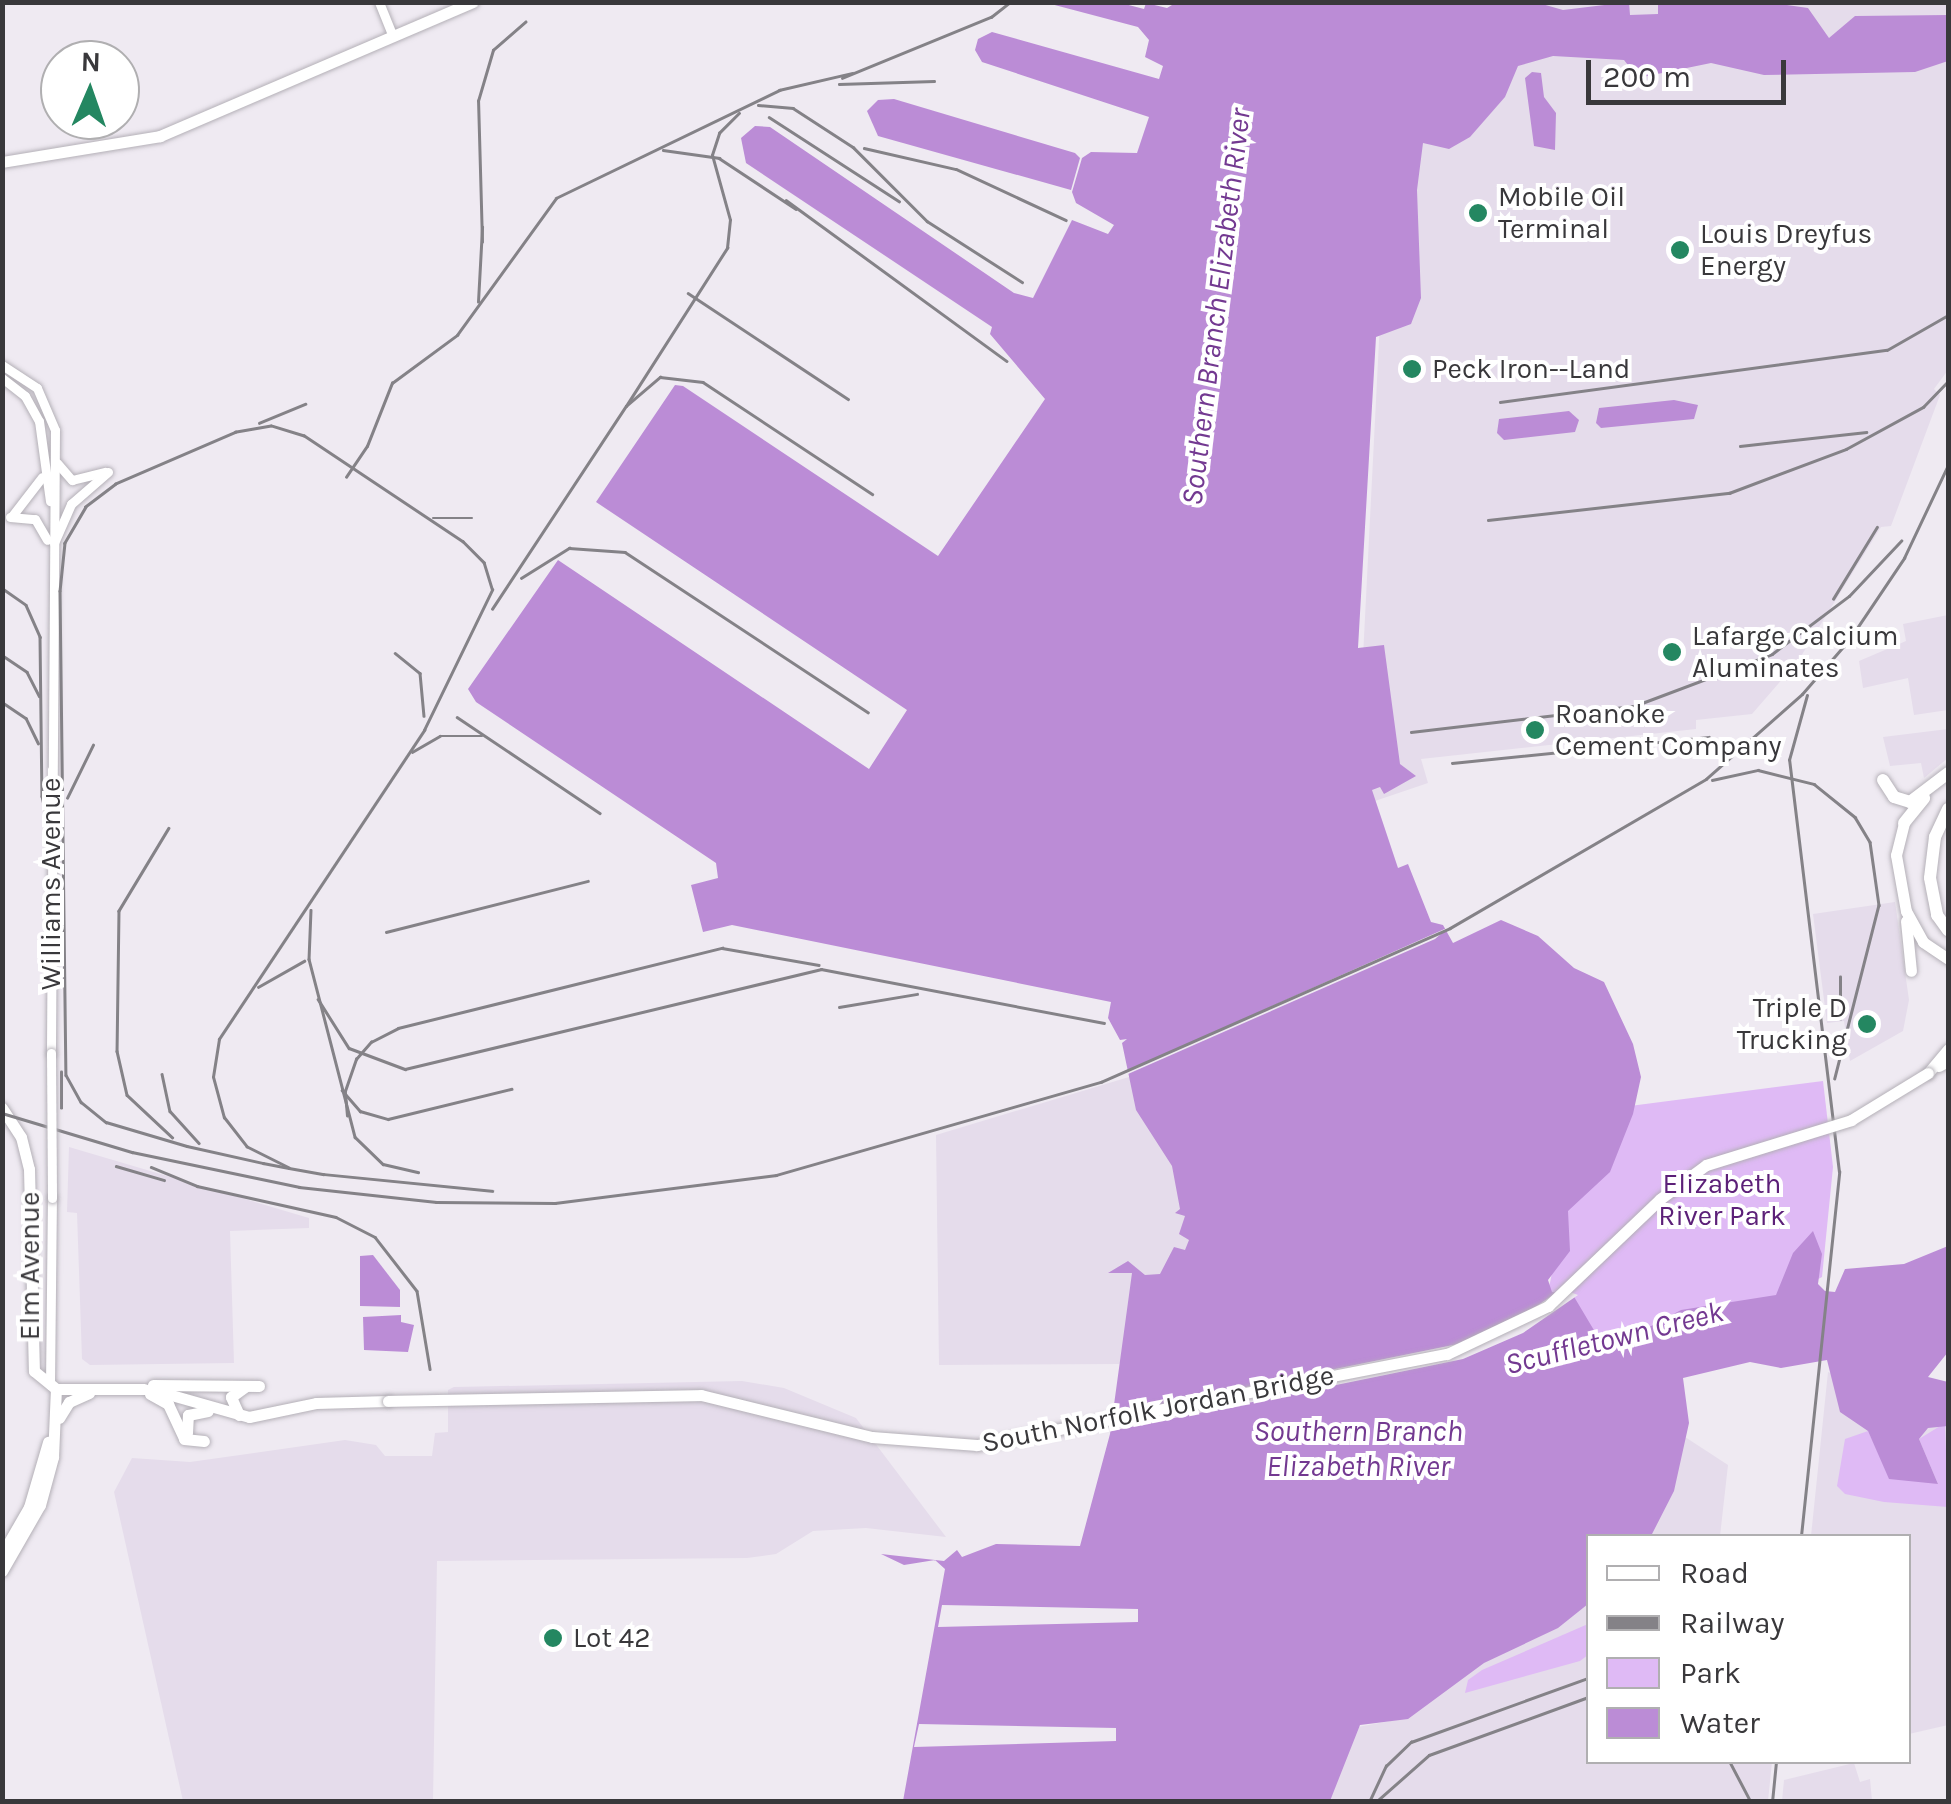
<!DOCTYPE html>
<html>
<head>
<meta charset="utf-8">
<style>
	body { margin:0 }
	#map { position:relative; width:1951px; height:1804px; overflow:hidden; background:#efeaf2; font-family:Karla,sans-serif }
	div>[style] { position:absolute }
	.built>* { inset:0; background:#e5dceb }
	.green>* { inset:0; background:#dfbaf5 }
	.water>* { inset:0; background:#bb8cd6 }
	.pier>* { inset:0; background:#efeaf2 }
	.roads { filter:drop-shadow(0 0 2px #b4b0b7) drop-shadow(0 0 2px #b4b0b7) }
	.minor>* { height:9px; margin:-4.5px; padding:0 4.5px; transform-origin:4.5px; border-radius:4.5px; background:#fff }
	.major>* { height:11px; margin:-5.5px; padding:0 5.5px; transform-origin:5.5px; border-radius:5.5px; background:#fff }
	.highway>* { height:12px; margin:-6px; padding:0 6px; transform-origin:6px; border-radius:6px; background:#fff }
	.rail>* { height:2.5px; margin:-1.25px; padding:0 1.25px; transform-origin:1.25px; border-radius:1.25px; background:#848287 }
	.bridges { filter:drop-shadow(0 0 2px #b4b0b7) drop-shadow(0 0 2px #b4b0b7) }
	.minor-bridge>* { height:9px; margin:-4.5px; padding:0 4.5px; transform-origin:4.5px; border-radius:4.5px; background:#fff }
	.major-bridge>* { height:11px; margin:-5.5px; padding:0 5.5px; transform-origin:5.5px; border-radius:5.5px; background:#fff }
	.dots>* { width:28px; height:28px; translate:-50% -50%; box-sizing:border-box; border:5px solid #fff; border-radius:50% }
	span { translate:-50% -50%; white-space:nowrap; text-align:center; line-height:1.15; -webkit-text-stroke:8px #fff; paint-order:stroke }
	.poi-label { font-size:28px; color:#39383b }
	.left { translate:0 -50%; text-align:left }
	.right { translate:-100% -50%; text-align:right }
	.street-label { font-size:28px; color:#39383b }
	.park-label { font-size:28px; color:#5c2078 }
	.water-label { font-size:30px; color:#733991; font-style:italic }
	.frame { position:absolute; inset:0; border:5px solid #39383b; pointer-events:none }
	.legend { position:absolute; left:1586px; top:1534px; width:325px; height:230px; box-sizing:border-box; background:#fff; border:2px solid #b0afb1; margin:0; padding:12px 18px; list-style:none; font-size:30px; color:#39383b }
	.legend li { display:flex; align-items:center; gap:20px; height:50px }
	.legend b { width:50px; border:2px solid #b0afb1 }
	.north { position:absolute; left:40px; top:40px; width:100px; height:100px; box-sizing:border-box; background:#fff; border:2px solid #b0afb1; border-radius:50%; rotate:2deg; font-size:28px; font-weight:700; line-height:40px; text-align:center; color:#39383b }
	.north::after { content:''; display:block; margin:auto; width:35px; height:45px; background:#248761; clip-path:polygon(50% 0,100% 100%,50% 72%,0 100%) }
	.scale { position:absolute; left:1586px; top:60px; width:200px; height:45px; box-sizing:border-box; border:5px solid #39383b; border-top:0; padding-left:12px; font-size:30px; line-height:35px; white-space:nowrap; color:#39383b; -webkit-text-stroke:8px #fff; paint-order:stroke }
</style>
</head>
<body>
<div id="map">
	<div class="built">
		<i style="clip-path:polygon(1388px 3px,1948px 3px,1948px 370px,1934px 389px,1940px 395px,1891px 526px,1881px 527px,1798px 661px,1752px 714px,1696px 720px,1696px 729px,1421px 759px,1428px 783px,1372px 802px,1359px 736px,1383px 262px)"></i>
		<i style="clip-path:polygon(1948px 615px,1948px 710px,1914px 715px,1908px 678px,1863px 688px,1859px 661px,1906px 641px,1903px 624px)"></i>
		<i style="clip-path:polygon(1948px 729px,1948px 758px,1924px 778px,1921px 763px,1890px 766px,1883px 737px)"></i>
		<i style="clip-path:polygon(1895px 902px,1909px 1000px,1903px 1031px,1850px 1061px,1844px 1021px,1827px 1023px,1813px 914px)"></i>
		<i style="clip-path:polygon(1139px 1074px,1207px 1187px,1177px 1278px,1119px 1364px,939px 1365px,936px 1135px)"></i>
		<i style="clip-path:polygon(69px 1147px,309px 1218px,309px 1228px,230px 1231px,234px 1363px,90px 1365px,82px 1359px,77px 1213px,67px 1212px)"></i>
		<i style="clip-path:polygon(1828px 1372px,1948px 1415px,1948px 1725px,1909px 1734px,1908px 1536px,1811px 1536px)"></i>
		<i style="clip-path:polygon(742px 1381px,784px 1388px,856px 1418px,946px 1537px,866px 1528px,813px 1531px,776px 1554px,747px 1558px,437px 1561px,433px 1801px,183px 1801px,114px 1492px,132px 1458px,190px 1462px,345px 1440px,376px 1445px,385px 1456px,432px 1456px,435px 1433px,448px 1432px,448px 1390px,454px 1387px)"></i>
		<i style="clip-path:polygon(1682px 1435px,1728px 1465px,1720px 1536px,1648px 1536px)"></i>
		<i style="clip-path:polygon(1588px 1597px,1588px 1762px,1772px 1762px,1768px 1801px,1295px 1802px,1320px 1734px,1401px 1719px,1455px 1673px)"></i>
		<i style="clip-path:polygon(1854px 1763px,1860px 1782px,1870px 1779px,1872px 1801px,1782px 1801px,1784px 1780px)"></i>
	</div>
	<div class="green">
		<i style="clip-path:polygon(1823px 1081px,1833px 1167px,1822px 1277px,1783px 1298px,1598px 1344px,1548px 1292px,1565px 1211px,1630px 1106px)"></i>
		<i style="clip-path:polygon(1945px 1423px,1948px 1507px,1884px 1502px,1845px 1494px,1837px 1486px,1845px 1439px,1868px 1431px,1885px 1467px,1938px 1484px,1919px 1439px)"></i>
		<i style="clip-path:polygon(1588px 1624px,1588px 1655px,1580px 1661px,1465px 1693px,1468px 1680px,1482px 1670px)"></i>
	</div>
	<div class="water">
		<i style="clip-path:polygon(1177px 2px,1535px 2px,1563px 10px,1629px 2px,1630px 15px,1658px 14px,1658px 3px,1766px 2px,1808px 8px,1829px 38px,1855px 16px,1948px 15px,1948px 61px,1915px 72px,1764px 75px,1711px 63px,1638px 78px,1624px 60px,1553px 56px,1518px 66px,1505px 97px,1470px 137px,1449px 149px,1423px 143px,1417px 190px,1421px 298px,1411px 324px,1376px 337px,1358px 648px,1384px 645px,1400px 764px,1416px 776px,1384px 794px,1380px 787px,1372px 790px,1398px 868px,1408px 864px,1431px 922px,1443px 925px,1453px 943px,1501px 920px,1538px 936px,1574px 968px,1604px 982px,1633px 1044px,1641px 1077px,1633px 1114px,1610px 1172px,1568px 1211px,1570px 1251px,1548px 1280px,1552px 1292px,1573px 1295px,1601px 1342px,1627px 1339px,1681px 1310px,1776px 1295px,1793px 1253px,1813px 1231px,1822px 1254px,1818px 1284px,1825px 1291px,1835px 1292px,1845px 1269px,1904px 1264px,1948px 1246px,1948px 1352px,1928px 1377px,1948px 1382px,1948px 1426px,1928px 1428px,1919px 1439px,1938px 1484px,1889px 1479px,1868px 1431px,1840px 1412px,1827px 1360px,1781px 1368px,1750px 1362px,1683px 1378px,1689px 1423px,1674px 1491px,1651px 1536px,1588px 1536px,1588px 1604px,1558px 1628px,1484px 1663px,1408px 1719px,1360px 1725px,1330px 1801px,903px 1801px,945px 1569px,935px 1560px,904px 1565px,881px 1554px,944px 1561px,957px 1550px,962px 1557px,996px 1544px,1080px 1546px,1110px 1434px,1132px 1273px,1108px 1273px,1128px 1261px,1145px 1275px,1160px 1274px,1174px 1247px,1185px 1250px,1189px 1240px,1179px 1234px,1185px 1216px,1175px 1213px,1180px 1209px,1172px 1166px,1136px 1110px,1122px 1043px,1127px 1039px,1120px 1040px,1108px 1018px,1111px 1002px,732px 925px,703px 932px,691px 885px,718px 878px,716px 863px,476px 702px,468px 689px,558px 560px,869px 769px,907px 710px,596px 502px,675px 385px,683px 386px,938px 556px,1045px 399px,990px 334px,992px 327px,746px 163px,741px 138px,755px 126px,770px 127px,1014px 293px,1033px 298px,1072px 220px,1108px 234px,1114px 225px,1076px 203px,1072px 192px,1082px 158px,1091px 152px,1137px 153px,1149px 117px,982px 62px,975px 50px,978px 39px,992px 32px,1159px 79px,1163px 66px,1145px 57px,1149px 40px,1138px 27px,1047px 3px,1121px 3px,1144px 9px,1146px 3px,1167px 8px)"></i>
		<i style="clip-path:polygon(1532px 72px,1541px 73px,1544px 97px,1556px 113px,1555px 150px,1534px 146px,1525px 78px)"></i>
		<i style="clip-path:polygon(894px 99px,1075px 153px,1080px 158px,1071px 190px,878px 136px,867px 111px,878px 100px)"></i>
		<i style="clip-path:polygon(1674px 400px,1698px 405px,1694px 419px,1601px 428px,1596px 423px,1599px 408px)"></i>
		<i style="clip-path:polygon(1569px 411px,1579px 420px,1575px 432px,1504px 440px,1497px 433px,1499px 419px)"></i>
		<i style="clip-path:polygon(373px 1255px,400px 1290px,400px 1307px,360px 1306px,360px 1256px)"></i>
		<i style="clip-path:polygon(401px 1315px,401px 1322px,414px 1325px,408px 1352px,364px 1350px,363px 1317px)"></i>
	</div>
	<div class="pier">
		<i style="clip-path:polygon(1449px 927px,1435px 939px,1128px 1074px,1127px 1071px)"></i>
		<i style="clip-path:polygon(1562px 1289px,1578px 1295px,1523px 1333px,1463px 1359px,1106px 1432px,1108px 1415px,1458px 1344px,1516px 1320px)"></i>
		<i style="clip-path:polygon(942px 1605px,1138px 1609px,1138px 1622px,938px 1627px)"></i>
		<i style="clip-path:polygon(919px 1724px,1116px 1728px,1116px 1741px,914px 1747px)"></i>
	</div>
	<div class="roads">
		<div class="minor">
			<i style="left:379px;top:2px;width:37px;rotate:68deg"></i>
			<i style="left:2px;top:365px;width:42px;rotate:33.3deg"></i>
			<i style="left:37px;top:388px;width:46px;rotate:66.8deg"></i>
			<i style="left:55px;top:430px;width:623px;rotate:90.37deg"></i>
			<i style="left:2px;top:378px;width:29px;rotate:38deg"></i>
			<i style="left:25px;top:396px;width:29px;rotate:61deg"></i>
			<i style="left:39px;top:421px;width:81px;rotate:82.2deg"></i>
			<i style="left:57px;top:463px;width:23px;rotate:49deg"></i>
			<i style="left:72px;top:480px;width:34px;rotate:-14deg"></i>
			<i style="left:12px;top:516px;width:49px;rotate:-52.4deg"></i>
			<i style="left:10px;top:517px;width:25px;rotate:5deg"></i>
			<i style="left:35px;top:519px;width:24px;rotate:60deg"></i>
			<i style="left:54px;top:543px;width:43px;rotate:-66.4deg"></i>
			<i style="left:71px;top:504px;width:49px;rotate:-40.9deg"></i>
			<i style="left:50px;top:1385px;width:187px;rotate:-89.4deg"></i>
		</div>
		<div class="major">
			<i style="left:2px;top:162px;width:160px;rotate:-9.3deg"></i>
			<i style="left:160px;top:136px;width:340px;rotate:-23.2deg"></i>
			<i style="left:1904px;top:823px;width:33px;rotate:104deg"></i>
			<i style="left:1896px;top:855px;width:57px;rotate:79.9deg"></i>
			<i style="left:1906px;top:911px;width:35px;rotate:61deg"></i>
			<i style="left:1923px;top:942px;width:30px;rotate:34deg"></i>
			<i style="left:1906px;top:921px;width:50px;rotate:84.3deg"></i>
			<i style="left:1928px;top:1073px;width:31px;rotate:-50deg"></i>
			<i style="left:2px;top:1108px;width:35px;rotate:57deg"></i>
			<i style="left:21px;top:1137px;width:33px;rotate:76deg"></i>
			<i style="left:29px;top:1169px;width:202px;rotate:88.6deg"></i>
			<i style="left:34px;top:1371px;width:28px;rotate:39deg"></i>
			<i style="left:56px;top:1389px;width:88px"></i>
			<i style="left:153px;top:1385px;width:106px;rotate:0.5deg"></i>
			<i style="left:150px;top:1389px;width:103px;rotate:15.8deg"></i>
			<i style="left:249px;top:1417px;width:68px;rotate:-11.8deg"></i>
			<i style="left:316px;top:1403px;width:72px;rotate:-1.6deg"></i>
			<i style="left:150px;top:1394px;width:21px;rotate:29deg"></i>
			<i style="left:168px;top:1404px;width:38px;rotate:65deg"></i>
			<i style="left:184px;top:1439px;width:20px;rotate:6deg"></i>
			<i style="left:239px;top:1415px;width:20px;rotate:-114deg"></i>
			<i style="left:231px;top:1397px;width:17px;rotate:-36deg"></i>
			<i style="left:59px;top:1418px;width:19px;rotate:-58deg"></i>
			<i style="left:69px;top:1402px;width:22px;rotate:-24deg"></i>
			<i style="left:187px;top:1433px;width:18px;rotate:-87deg"></i>
			<i style="left:188px;top:1415px;width:20px;rotate:-11deg"></i>
			<i style="left:2px;top:1554px;width:54px;rotate:-60.1deg"></i>
			<i style="left:29px;top:1507px;width:68px;rotate:-73.7deg"></i>
			<i style="left:2px;top:1571px;width:76px;rotate:-60.1deg"></i>
			<i style="left:40px;top:1505px;width:50px;rotate:-74.8deg"></i>
			<i style="left:53px;top:1457px;width:68px;rotate:-87.5deg"></i>
		</div>
		<div class="highway">
			<i style="left:1883px;top:780px;width:20px;rotate:57deg"></i>
			<i style="left:1894px;top:797px;width:17px;rotate:17deg"></i>
			<i style="left:1910px;top:802px;width:48px;rotate:-37.3deg"></i>
			<i style="left:1948px;top:809px;width:31px;rotate:115deg"></i>
			<i style="left:1935px;top:837px;width:41px;rotate:97deg"></i>
			<i style="left:1930px;top:878px;width:38px;rotate:79deg"></i>
			<i style="left:1937px;top:915px;width:19px;rotate:54deg"></i>
			<i style="left:1904px;top:823px;width:32px;rotate:-51deg"></i>
			<i style="left:1939px;top:1066px;width:10px;rotate:-29deg"></i>
		</div>
	</div>
	<div class="rail">
		<i style="left:842px;top:78px;width:161px;rotate:-22.3deg"></i>
		<i style="left:991px;top:17px;width:24px;rotate:-38deg"></i>
		<i style="left:839px;top:84px;width:95px;rotate:-1.8deg"></i>
		<i style="left:758px;top:105px;width:35px;rotate:5deg"></i>
		<i style="left:793px;top:108px;width:72px;rotate:33deg"></i>
		<i style="left:853px;top:147px;width:105px;rotate:45deg"></i>
		<i style="left:927px;top:221px;width:113px;rotate:32.7deg"></i>
		<i style="left:769px;top:117px;width:155px;rotate:32.9deg"></i>
		<i style="left:864px;top:148px;width:94px;rotate:12.9deg"></i>
		<i style="left:956px;top:169px;width:121px;rotate:24.9deg"></i>
		<i style="left:663px;top:150px;width:57px;rotate:8.1deg"></i>
		<i style="left:719px;top:158px;width:92px;rotate:33.5deg"></i>
		<i style="left:786px;top:200px;width:273px;rotate:36.1deg"></i>
		<i style="left:482px;top:242px;width:141px;rotate:-91.6deg"></i>
		<i style="left:478px;top:101px;width:53px;rotate:-73.6deg"></i>
		<i style="left:493px;top:50px;width:43px;rotate:-41.2deg"></i>
		<i style="left:688px;top:293px;width:192px;rotate:33.5deg"></i>
		<i style="left:478px;top:302px;width:75px;rotate:-86.9deg"></i>
		<i style="left:1500px;top:402px;width:390px;rotate:-7.7deg"></i>
		<i style="left:1887px;top:350px;width:70px;rotate:-29.8deg"></i>
		<i style="left:626px;top:406px;width:188px;rotate:-57.4deg"></i>
		<i style="left:727px;top:248px;width:28px;rotate:-84deg"></i>
		<i style="left:730px;top:220px;width:67px;rotate:-105.5deg"></i>
		<i style="left:712px;top:155px;width:23px;rotate:-72deg"></i>
		<i style="left:719px;top:133px;width:28px;rotate:-45deg"></i>
		<i style="left:259px;top:423px;width:50px;rotate:-22.4deg"></i>
		<i style="left:1740px;top:446px;width:127px;rotate:-6.3deg"></i>
		<i style="left:346px;top:477px;width:37px;rotate:-56deg"></i>
		<i style="left:367px;top:446px;width:68px;rotate:-68.4deg"></i>
		<i style="left:392px;top:383px;width:81px;rotate:-36.4deg"></i>
		<i style="left:457px;top:335px;width:169px;rotate:-54.1deg"></i>
		<i style="left:556px;top:198px;width:248px;rotate:-25.8deg"></i>
		<i style="left:779px;top:90px;width:75px;rotate:-13.1deg"></i>
		<i style="left:433px;top:518px;width:39px"></i>
		<i style="left:1488px;top:520px;width:243px;rotate:-6.4deg"></i>
		<i style="left:1729px;top:493px;width:125px;rotate:-20.6deg"></i>
		<i style="left:1846px;top:449px;width:88px;rotate:-28.6deg"></i>
		<i style="left:1923px;top:407px;width:36px;rotate:-46deg"></i>
		<i style="left:521px;top:578px;width:57px;rotate:-32deg"></i>
		<i style="left:569px;top:548px;width:56px;rotate:4.1deg"></i>
		<i style="left:625px;top:552px;width:291px;rotate:33.4deg"></i>
		<i style="left:2px;top:588px;width:29px;rotate:35deg"></i>
		<i style="left:26px;top:605px;width:35px;rotate:66deg"></i>
		<i style="left:40px;top:637px;width:159px;rotate:89.3deg"></i>
		<i style="left:42px;top:796px;width:50px;rotate:77.3deg"></i>
		<i style="left:1833px;top:599px;width:84px;rotate:-58.6deg"></i>
		<i style="left:492px;top:609px;width:243px;rotate:-56.6deg"></i>
		<i style="left:626px;top:406px;width:45px;rotate:-40.5deg"></i>
		<i style="left:660px;top:377px;width:43px;rotate:6.6deg"></i>
		<i style="left:703px;top:382px;width:203px;rotate:33.5deg"></i>
		<i style="left:395px;top:653px;width:32px;rotate:39deg"></i>
		<i style="left:420px;top:673px;width:43px;rotate:84.7deg"></i>
		<i style="left:2px;top:655px;width:30px;rotate:34deg"></i>
		<i style="left:27px;top:672px;width:27px;rotate:63deg"></i>
		<i style="left:2px;top:702px;width:29px;rotate:34deg"></i>
		<i style="left:26px;top:718px;width:28px;rotate:64deg"></i>
		<i style="left:457px;top:717px;width:172px;rotate:33.9deg"></i>
		<i style="left:1411px;top:732px;width:225px;rotate:-6.7deg"></i>
		<i style="left:1634px;top:706px;width:147px;rotate:-20.6deg"></i>
		<i style="left:1772px;top:654px;width:96px;rotate:-37deg"></i>
		<i style="left:1849px;top:596px;width:76px;rotate:-46.6deg"></i>
		<i style="left:412px;top:752px;width:32px;rotate:-30deg"></i>
		<i style="left:440px;top:736px;width:42px"></i>
		<i style="left:1452px;top:763px;width:258px;rotate:-5.8deg"></i>
		<i style="left:1712px;top:780px;width:47px;rotate:-12.3deg"></i>
		<i style="left:1758px;top:770px;width:58px;rotate:14deg"></i>
		<i style="left:1814px;top:784px;width:53px;rotate:38.8deg"></i>
		<i style="left:1855px;top:817px;width:29px;rotate:59deg"></i>
		<i style="left:1870px;top:842px;width:64px;rotate:81.9deg"></i>
		<i style="left:1879px;top:905px;width:179px;rotate:104.3deg"></i>
		<i style="left:67px;top:798px;width:59px;rotate:-63.9deg"></i>
		<i style="left:169px;top:828px;width:97px;rotate:121.1deg"></i>
		<i style="left:119px;top:911px;width:140px;rotate:90.8deg"></i>
		<i style="left:117px;top:1051px;width:45px;rotate:77.2deg"></i>
		<i style="left:127px;top:1095px;width:62px;rotate:43deg"></i>
		<i style="left:311px;top:910px;width:49px;rotate:92.3deg"></i>
		<i style="left:309px;top:959px;width:184px;rotate:75.5deg"></i>
		<i style="left:355px;top:1137px;width:39px;rotate:44deg"></i>
		<i style="left:383px;top:1164px;width:36px;rotate:13deg"></i>
		<i style="left:386px;top:932px;width:208px;rotate:-14.2deg"></i>
		<i style="left:258px;top:987px;width:53px;rotate:-29.5deg"></i>
		<i style="left:318px;top:999px;width:58px;rotate:57.7deg"></i>
		<i style="left:349px;top:1048px;width:60px;rotate:20.6deg"></i>
		<i style="left:405px;top:1069px;width:428px;rotate:-13.5deg"></i>
		<i style="left:821px;top:969px;width:288px;rotate:10.8deg"></i>
		<i style="left:839px;top:1007px;width:79px;rotate:-9.5deg"></i>
		<i style="left:1840px;top:1019px;width:42px;rotate:-90deg"></i>
		<i style="left:162px;top:1074px;width:38px;rotate:78deg"></i>
		<i style="left:170px;top:1111px;width:43px;rotate:47.8deg"></i>
		<i style="left:342px;top:1090px;width:28px;rotate:49deg"></i>
		<i style="left:360px;top:1111px;width:29px;rotate:16deg"></i>
		<i style="left:388px;top:1119px;width:127px;rotate:-13.7deg"></i>
		<i style="left:61px;top:1108px;width:36px;rotate:-90deg"></i>
		<i style="left:2px;top:1113px;width:136px;rotate:16.7deg"></i>
		<i style="left:132px;top:1152px;width:171px;rotate:11.8deg"></i>
		<i style="left:299px;top:1187px;width:138px;rotate:6.2deg"></i>
		<i style="left:436px;top:1202px;width:119px;rotate:0.5deg"></i>
		<i style="left:555px;top:1203px;width:223px;rotate:-7.2deg"></i>
		<i style="left:776px;top:1175px;width:338px;rotate:-16deg"></i>
		<i style="left:1101px;top:1082px;width:381px;rotate:-23.8deg"></i>
		<i style="left:1450px;top:928px;width:296px;rotate:-30.2deg"></i>
		<i style="left:1706px;top:779px;width:128px;rotate:-41.5deg"></i>
		<i style="left:1802px;top:694px;width:72px;rotate:-49deg"></i>
		<i style="left:1849px;top:640px;width:99px;rotate:-56.1deg"></i>
		<i style="left:1904px;top:558px;width:103px;rotate:-64.7deg"></i>
		<i style="left:347px;top:1116px;width:25px;rotate:-95deg"></i>
		<i style="left:345px;top:1091px;width:34px;rotate:-71deg"></i>
		<i style="left:356px;top:1059px;width:23px;rotate:-49deg"></i>
		<i style="left:371px;top:1042px;width:30px;rotate:-27deg"></i>
		<i style="left:398px;top:1028px;width:334px;rotate:-13.9deg"></i>
		<i style="left:722px;top:948px;width:98px;rotate:9.9deg"></i>
		<i style="left:116px;top:1166px;width:50px;rotate:16.3deg"></i>
		<i style="left:151px;top:1167px;width:50px;rotate:22.4deg"></i>
		<i style="left:197px;top:1186px;width:142px;rotate:12.6deg"></i>
		<i style="left:336px;top:1217px;width:44px;rotate:27.1deg"></i>
		<i style="left:375px;top:1237px;width:68px;rotate:52.1deg"></i>
		<i style="left:417px;top:1291px;width:79px;rotate:80.5deg"></i>
		<i style="left:289px;top:1168px;width:47px;rotate:-153.4deg"></i>
		<i style="left:247px;top:1147px;width:37px;rotate:-128deg"></i>
		<i style="left:224px;top:1118px;width:42px;rotate:-105deg"></i>
		<i style="left:213px;top:1077px;width:38px;rotate:-81deg"></i>
		<i style="left:219px;top:1039px;width:371px;rotate:-56.4deg"></i>
		<i style="left:424px;top:730px;width:156px;rotate:-64.1deg"></i>
		<i style="left:492px;top:590px;width:28px;rotate:-107deg"></i>
		<i style="left:484px;top:563px;width:30px;rotate:-135deg"></i>
		<i style="left:463px;top:542px;width:191px;rotate:-146.3deg"></i>
		<i style="left:304px;top:436px;width:34px;rotate:-163deg"></i>
		<i style="left:271px;top:426px;width:36px;rotate:170deg"></i>
		<i style="left:236px;top:432px;width:131px;rotate:156.6deg"></i>
		<i style="left:116px;top:484px;width:38px;rotate:143deg"></i>
		<i style="left:86px;top:507px;width:42px;rotate:120.3deg"></i>
		<i style="left:65px;top:543px;width:48px;rotate:95.9deg"></i>
		<i style="left:60px;top:591px;width:484px;rotate:89.3deg"></i>
		<i style="left:66px;top:1075px;width:31px;rotate:61deg"></i>
		<i style="left:81px;top:1102px;width:32px;rotate:39deg"></i>
		<i style="left:106px;top:1122px;width:84px;rotate:16.5deg"></i>
		<i style="left:187px;top:1146px;width:78px;rotate:12.6deg"></i>
		<i style="left:263px;top:1163px;width:26px;rotate:11deg"></i>
		<i style="left:289px;top:1168px;width:35px;rotate:10deg"></i>
		<i style="left:323px;top:1174px;width:170px;rotate:5.7deg"></i>
		<i style="left:1801px;top:1536px;width:366px;rotate:-84deg"></i>
		<i style="left:1839px;top:1172px;width:415px;rotate:-96.9deg"></i>
		<i style="left:1789px;top:760px;width:67px;rotate:-74.5deg"></i>
		<i style="left:1730px;top:1762px;width:45px;rotate:62.3deg"></i>
		<i style="left:1377px;top:1801px;width:69px;rotate:-41.5deg"></i>
		<i style="left:1429px;top:1755px;width:169px;rotate:-20deg"></i>
		<i style="left:1369px;top:1802px;width:40px;rotate:-65deg"></i>
		<i style="left:1386px;top:1766px;width:35px;rotate:-44deg"></i>
		<i style="left:1411px;top:1742px;width:188px;rotate:-19.9deg"></i>
		<i style="left:1772px;top:1802px;width:40px;rotate:-84.3deg"></i>
	</div>
	<div class="bridges">
		<div class="minor-bridge">
			<i style="left:51px;top:1053px;width:145px;rotate:89.6deg"></i>
		</div>
		<div class="major-bridge">
			<i style="left:388px;top:1401px;width:313px;rotate:-1.1deg"></i>
			<i style="left:701px;top:1395px;width:176px;rotate:13.8deg"></i>
			<i style="left:872px;top:1437px;width:105px;rotate:4.4deg"></i>
			<i style="left:977px;top:1445px;width:479px;rotate:-11deg"></i>
			<i style="left:1447px;top:1354px;width:112px;rotate:-25.4deg"></i>
			<i style="left:1548px;top:1306px;width:155px;rotate:-43.7deg"></i>
			<i style="left:1660px;top:1199px;width:57px;rotate:-36.5deg"></i>
			<i style="left:1706px;top:1165px;width:152px;rotate:-17.2deg"></i>
			<i style="left:1851px;top:1120px;width:90px;rotate:-31.4deg"></i>
		</div>
	</div>
	<div class="dots">
		<i style="left:1478px;top:213px;background:#248761"></i>
		<i style="left:1680px;top:250px;background:#248761"></i>
		<i style="left:1412px;top:369px;background:#248761"></i>
		<i style="left:1672px;top:652px;background:#248761"></i>
		<i style="left:1535px;top:730px;background:#248761"></i>
		<i style="left:1867px;top:1024px;background:#248761"></i>
		<i style="left:553px;top:1638px;background:#248761"></i>
	</div>
	<div class="poi-label">
		<span class="left" style="left:1498px;top:213px">Mobile Oil<br>Terminal</span>
		<span class="left" style="left:1700px;top:250px">Louis Dreyfus<br>Energy</span>
		<span class="left" style="left:1432px;top:369px">Peck Iron--Land</span>
		<span class="left" style="left:1692px;top:652px">Lafarge Calcium<br>Aluminates</span>
		<span class="left" style="left:1555px;top:730px">Roanoke<br>Cement Company</span>
		<span class="right" style="left:1847px;top:1024px">Triple D<br>Trucking</span>
		<span class="left" style="left:573px;top:1638px">Lot 42</span>
	</div>
	<div class="street-label">
		<span style="left:51px;top:884px;rotate:-90deg">Williams Avenue</span>
		<span style="left:30px;top:1266px;rotate:-90deg">Elm Avenue</span>
		<span style="left:1158px;top:1409px;rotate:-11deg">South Norfolk Jordan Bridge</span>
	</div>
	<div class="park-label">
		<span style="left:1722px;top:1200px">Elizabeth<br>River Park</span>
	</div>
	<div class="water-label">
		<span style="left:1216px;top:307px;rotate:-83deg">Southern Branch Elizabeth River</span>
		<span style="left:1614px;top:1338px;rotate:-14deg">Scuffletown Creek</span>
		<span style="left:1358px;top:1448px">Southern Branch<br>Elizabeth River</span>
	</div>
	<div class="frame"></div>
	<ul class="legend">
	<li><b style="height:12px;background:#fff"></b>Road</li>
	<li><b style="height:12px;background:#848287"></b>Railway</li>
	<li><b style="height:28px;background:#dfbaf5"></b>Park</li>
	<li><b style="height:28px;background:#bb8cd6"></b>Water</li>
	</ul>
	<div class="north">N</div>
	<div class="scale">200 m</div>
</div>
</body>
</html>
